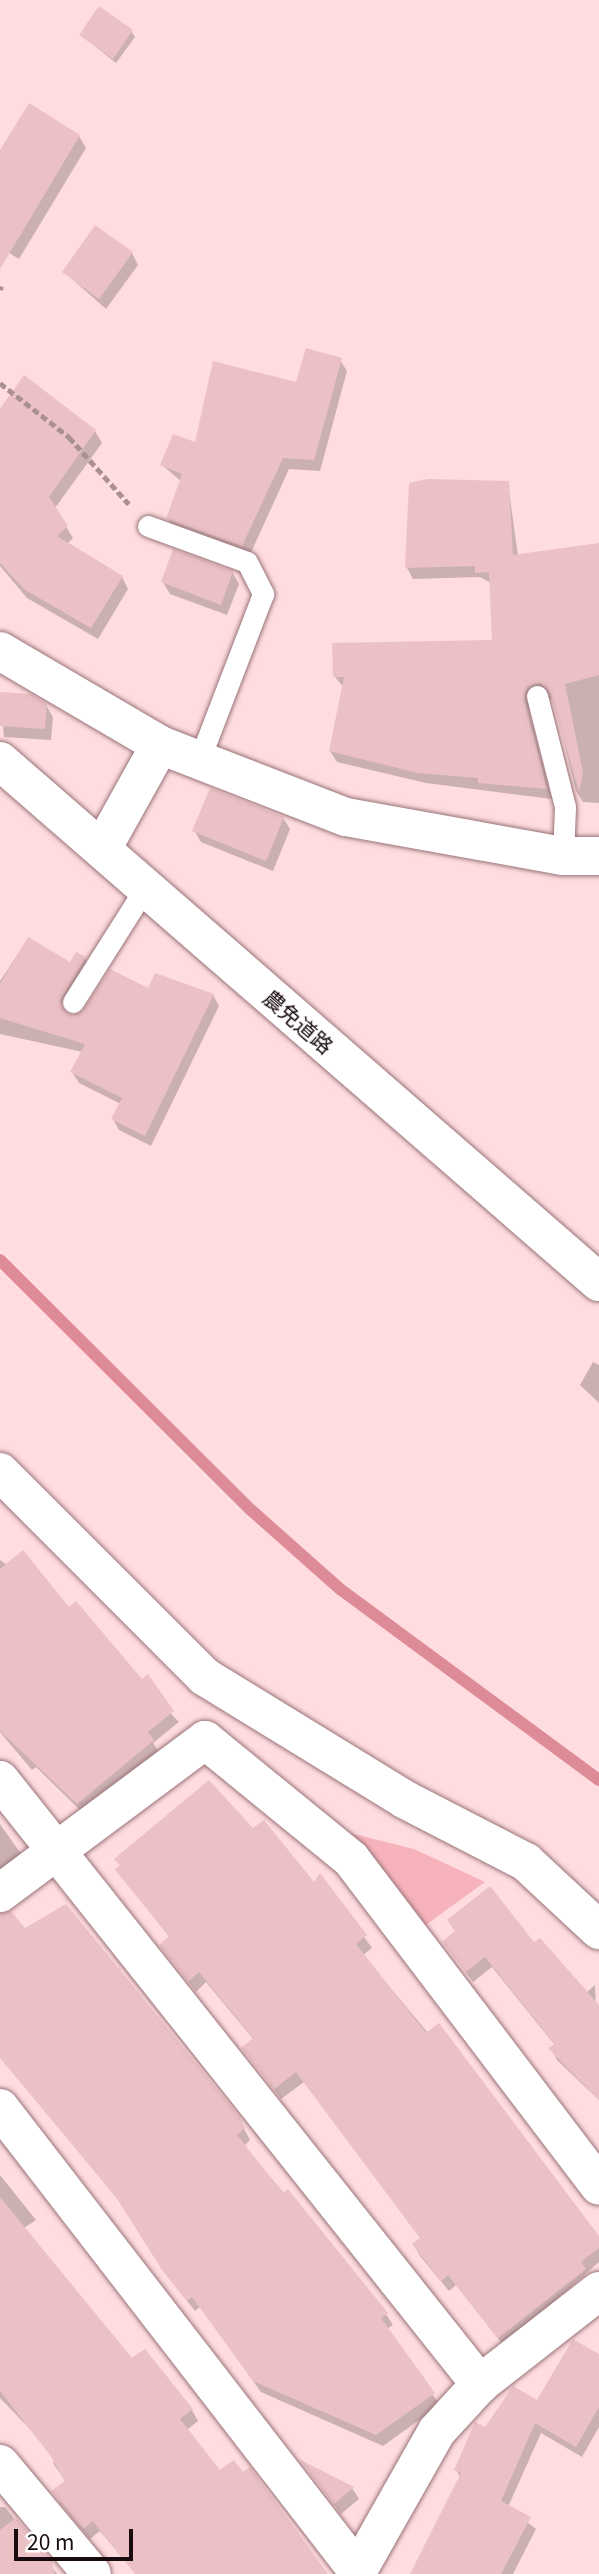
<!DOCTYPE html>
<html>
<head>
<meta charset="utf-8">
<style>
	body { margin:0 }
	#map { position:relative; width:599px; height:2574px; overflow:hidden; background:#fedcdf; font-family:Georgia,"Noto Sans JP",serif }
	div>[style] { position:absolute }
	.green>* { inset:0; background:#f7b3bc }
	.shadow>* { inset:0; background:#0003 }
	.stream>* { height:12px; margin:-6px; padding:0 6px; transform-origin:6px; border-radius:6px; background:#de8b98 }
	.building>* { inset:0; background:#ebc1c6 }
	.path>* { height:4.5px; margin-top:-2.25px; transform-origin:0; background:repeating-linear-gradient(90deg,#ab9093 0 7px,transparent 0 10.5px) }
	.roads { filter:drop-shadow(0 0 2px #997378) drop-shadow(0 0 2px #997378) }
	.service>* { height:21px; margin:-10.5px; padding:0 10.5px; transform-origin:10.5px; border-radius:10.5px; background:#fff }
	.minor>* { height:38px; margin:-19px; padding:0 19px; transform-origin:19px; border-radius:19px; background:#fff }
	.tertiary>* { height:38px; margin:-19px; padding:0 19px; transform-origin:19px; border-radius:19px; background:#fff }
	span { translate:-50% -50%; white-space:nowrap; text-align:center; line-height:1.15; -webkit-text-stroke:5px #fff; paint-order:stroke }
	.street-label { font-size:21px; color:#1a0c0e }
	.scale { position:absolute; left:14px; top:2529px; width:119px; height:32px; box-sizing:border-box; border:4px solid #1a0c0e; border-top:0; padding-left:9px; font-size:21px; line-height:24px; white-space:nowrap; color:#1a0c0e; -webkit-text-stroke:5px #fff; paint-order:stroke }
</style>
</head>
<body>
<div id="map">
	<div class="green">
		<i style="clip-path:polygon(342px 1831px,414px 1849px,485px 1882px,423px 1927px)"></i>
	</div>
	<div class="shadow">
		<i style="clip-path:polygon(132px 32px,135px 37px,116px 63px,81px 35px)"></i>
		<i style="clip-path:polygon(79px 136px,86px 148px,19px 259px,0 247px,0 154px)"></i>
		<i style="clip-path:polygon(132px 253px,138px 265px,106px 309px,64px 272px)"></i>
		<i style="clip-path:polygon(340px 360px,347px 371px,320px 471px,289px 469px,249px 557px,175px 530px,168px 518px,182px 482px,162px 465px)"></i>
		<i style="clip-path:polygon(0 412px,95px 431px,102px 443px,55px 508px,73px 538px,67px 544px,122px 577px,128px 589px,98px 639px,27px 598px,0 566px)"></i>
		<i style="clip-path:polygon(508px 483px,518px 556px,599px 545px,599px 803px,583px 802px,576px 791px,554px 701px,541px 693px,529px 711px,552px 799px,426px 783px,337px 762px,330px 751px,344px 688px,335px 677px,494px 642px,491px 583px,480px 577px,413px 579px,407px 568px)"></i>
		<i style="clip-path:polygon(232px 572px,239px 584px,227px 615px,170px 594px,163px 582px)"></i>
		<i style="clip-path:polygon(0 694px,46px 705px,53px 717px,51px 740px,4px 737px)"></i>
		<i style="clip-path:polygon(283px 818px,290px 829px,273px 871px,201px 842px,194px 830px)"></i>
		<i style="clip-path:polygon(28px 939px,71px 965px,85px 958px,91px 969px,66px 1011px,71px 1017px,149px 990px,213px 995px,219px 1006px,151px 1146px,119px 1130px,113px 1119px,121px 1104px,79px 1083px,72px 1072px,83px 1052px,0 1034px,0 981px)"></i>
		<i style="clip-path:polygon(593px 1362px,599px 1365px,599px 1403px,580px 1385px)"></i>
		<i style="clip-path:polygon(0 1560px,68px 1609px,179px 1722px,153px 1743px,159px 1752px,84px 1814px,36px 1767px,32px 1770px,0 1732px)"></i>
		<i style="clip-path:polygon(0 1824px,24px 1858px,0 1881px)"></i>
		<i style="clip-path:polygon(253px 1831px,314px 1885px,320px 1876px,372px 1948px,363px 1955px,599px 2238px,599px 2262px,504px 2346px,456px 2285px,449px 2291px,420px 2256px,414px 2245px,421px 2239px,304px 2082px,281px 2099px,243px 2048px,254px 2040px,206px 1982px,196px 1992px,161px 1945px,170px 1938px,117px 1870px)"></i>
		<i style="clip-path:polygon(0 1914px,238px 2117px,250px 2140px,244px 2146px,386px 2314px,393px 2325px,387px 2329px,440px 2405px,383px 2446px,261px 2392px,200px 2307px,195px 2311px,168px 2277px,125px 2208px,7px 2065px,0 2043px)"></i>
		<i style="clip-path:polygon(444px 1942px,534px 1945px,586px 1993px,595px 1985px,599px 2100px,557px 2060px,551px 2048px,555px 2045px,492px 1967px,473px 1982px)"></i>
		<i style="clip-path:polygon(0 2175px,36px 2220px,24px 2228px,132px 2361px,144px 2351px,192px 2410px,198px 2421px,187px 2430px,220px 2473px,326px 2574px,136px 2574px,100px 2531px,90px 2539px,60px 2503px,54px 2492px,66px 2482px,53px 2463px,59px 2459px,0 2398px)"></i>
		<i style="clip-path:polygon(599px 2356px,599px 2427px,582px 2457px,541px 2433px,508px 2507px,536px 2529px,513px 2574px,412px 2574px,461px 2479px,456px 2469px,486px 2429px,538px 2402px)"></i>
		<i style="clip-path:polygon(303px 2463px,352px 2488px,359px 2499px,341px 2514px)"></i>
		<i style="clip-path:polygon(0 2507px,5px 2507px,57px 2574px,0 2574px)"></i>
	</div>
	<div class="stream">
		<i style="left:0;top:1260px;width:354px;rotate:44.9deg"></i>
		<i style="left:251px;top:1510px;width:119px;rotate:41.6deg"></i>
		<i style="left:340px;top:1589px;width:322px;rotate:36.4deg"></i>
	</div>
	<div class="building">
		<i style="clip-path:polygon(99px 6px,133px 30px,113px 59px,79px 35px)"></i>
		<i style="clip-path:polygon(29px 103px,80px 135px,0 269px,0 150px)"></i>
		<i style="clip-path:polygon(95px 225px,133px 252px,99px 299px,62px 272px)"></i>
		<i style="clip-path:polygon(306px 348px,342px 358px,314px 460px,283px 458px,242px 546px,166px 519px,182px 474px,160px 465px,173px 434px,195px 442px,213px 361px,296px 382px)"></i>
		<i style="clip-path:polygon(24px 375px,96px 430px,49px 497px,68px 526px,57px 536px,123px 576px,91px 628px,25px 590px,0 563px,0 409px)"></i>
		<i style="clip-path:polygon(428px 479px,509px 481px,513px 555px,599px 543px,599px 675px,565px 684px,583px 773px,579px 792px,550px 693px,540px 683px,527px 687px,524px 699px,547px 789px,478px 783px,478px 778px,418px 773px,329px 751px,344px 677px,333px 677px,332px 643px,492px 640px,489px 572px,475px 573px,475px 566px,405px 568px,409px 483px)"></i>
		<i style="clip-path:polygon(173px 549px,233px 571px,221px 605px,161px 582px)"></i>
		<i style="clip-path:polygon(0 692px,31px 694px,47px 704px,45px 729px,0 726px)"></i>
		<i style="clip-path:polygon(210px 788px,284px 817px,266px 861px,192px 831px)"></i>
		<i style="clip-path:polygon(28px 937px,70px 962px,76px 952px,86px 957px,60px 1001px,72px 1015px,84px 1009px,110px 969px,148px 988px,155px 973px,214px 994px,145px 1136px,111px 1119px,122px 1098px,70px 1072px,85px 1044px,0 1018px,0 984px)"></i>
		<i style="clip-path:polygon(23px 1550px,69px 1607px,76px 1601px,142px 1679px,148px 1674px,174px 1711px,148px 1732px,154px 1740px,77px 1804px,0 1731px,0 1569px)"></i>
		<i style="clip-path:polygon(209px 1780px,253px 1828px,264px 1820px,314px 1882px,320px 1873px,367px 1935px,356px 1944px,426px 2033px,439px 2023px,599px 2236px,599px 2248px,581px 2262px,586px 2269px,498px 2338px,448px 2275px,441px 2281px,412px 2244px,420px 2238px,296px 2072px,274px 2089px,241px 2048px,253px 2038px,199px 1972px,188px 1982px,159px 1945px,169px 1936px,115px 1870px,120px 1865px,114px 1859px)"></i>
		<i style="clip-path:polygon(490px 1886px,534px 1942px,540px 1938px,599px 2005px,599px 2100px,548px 2048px,555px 2044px,485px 1957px,466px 1972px,442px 1942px,455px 1931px,447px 1920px)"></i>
		<i style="clip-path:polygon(66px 1904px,239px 2116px,245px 2128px,237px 2135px,283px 2193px,288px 2189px,388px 2313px,381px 2318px,435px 2393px,376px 2435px,253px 2381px,192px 2297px,187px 2301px,162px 2270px,116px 2197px,0 2058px,0 1914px,11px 1911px,25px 1928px)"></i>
		<i style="clip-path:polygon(0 2197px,132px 2358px,145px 2349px,193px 2409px,180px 2419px,220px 2470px,234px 2460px,243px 2472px,250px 2467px,328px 2574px,135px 2574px,93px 2521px,83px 2529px,51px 2491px,65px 2481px,50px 2455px,0 2391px)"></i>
		<i style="clip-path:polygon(573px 2339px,599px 2354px,599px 2407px,576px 2447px,535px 2423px,501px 2501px,531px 2517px,501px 2574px,410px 2574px,461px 2473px,454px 2470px,475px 2422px,485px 2427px,513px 2386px,537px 2400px)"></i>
		<i style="clip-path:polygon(299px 2459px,354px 2487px,334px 2504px)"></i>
		<i style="clip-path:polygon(16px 2518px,52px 2560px,54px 2574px,0 2574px,0 2530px)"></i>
	</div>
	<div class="path">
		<i style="left:0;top:290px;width:4px;rotate:-76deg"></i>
		<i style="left:0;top:383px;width:88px;rotate:38deg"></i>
		<i style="left:69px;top:437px;width:90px;rotate:48.2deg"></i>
	</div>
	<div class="roads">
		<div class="service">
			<i style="left:148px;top:526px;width:105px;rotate:20deg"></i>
			<i style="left:247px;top:562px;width:36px;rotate:63deg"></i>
			<i style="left:263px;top:594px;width:179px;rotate:111deg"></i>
			<i style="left:537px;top:696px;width:114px;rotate:75.8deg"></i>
			<i style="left:565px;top:807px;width:49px;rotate:92.3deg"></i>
			<i style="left:73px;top:1002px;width:135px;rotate:-57.7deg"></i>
		</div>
		<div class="minor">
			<i style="left:0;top:651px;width:186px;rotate:30.4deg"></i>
			<i style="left:160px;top:745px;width:199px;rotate:21.2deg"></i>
			<i style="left:346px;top:817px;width:220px;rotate:10.2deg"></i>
			<i style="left:563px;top:856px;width:36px"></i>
			<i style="left:102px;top:849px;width:119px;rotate:-60.9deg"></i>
			<i style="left:0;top:1472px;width:290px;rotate:45deg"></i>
			<i style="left:205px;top:1677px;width:233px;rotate:31.5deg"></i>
			<i style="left:404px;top:1799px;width:137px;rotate:27.3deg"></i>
			<i style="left:526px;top:1862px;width:100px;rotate:43deg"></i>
			<i style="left:0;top:1780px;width:772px;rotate:51.53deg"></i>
			<i style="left:0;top:1893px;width:256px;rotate:-36.7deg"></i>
			<i style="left:205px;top:1740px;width:188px;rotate:39.2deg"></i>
			<i style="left:351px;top:1859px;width:410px;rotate:52.8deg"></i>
			<i style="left:0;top:2108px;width:584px;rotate:52.31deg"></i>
			<i style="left:0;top:2464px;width:143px;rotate:50.1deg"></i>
			<i style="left:356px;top:2574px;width:164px;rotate:-60.5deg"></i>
			<i style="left:437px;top:2431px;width:64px;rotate:-47.5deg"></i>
			<i style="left:480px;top:2384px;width:151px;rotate:-38deg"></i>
		</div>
		<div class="tertiary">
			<i style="left:0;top:761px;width:794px;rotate:41.02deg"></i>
		</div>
	</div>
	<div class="street-label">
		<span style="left:299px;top:1021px;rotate:41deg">農免道路</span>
	</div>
	<div class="scale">20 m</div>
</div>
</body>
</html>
